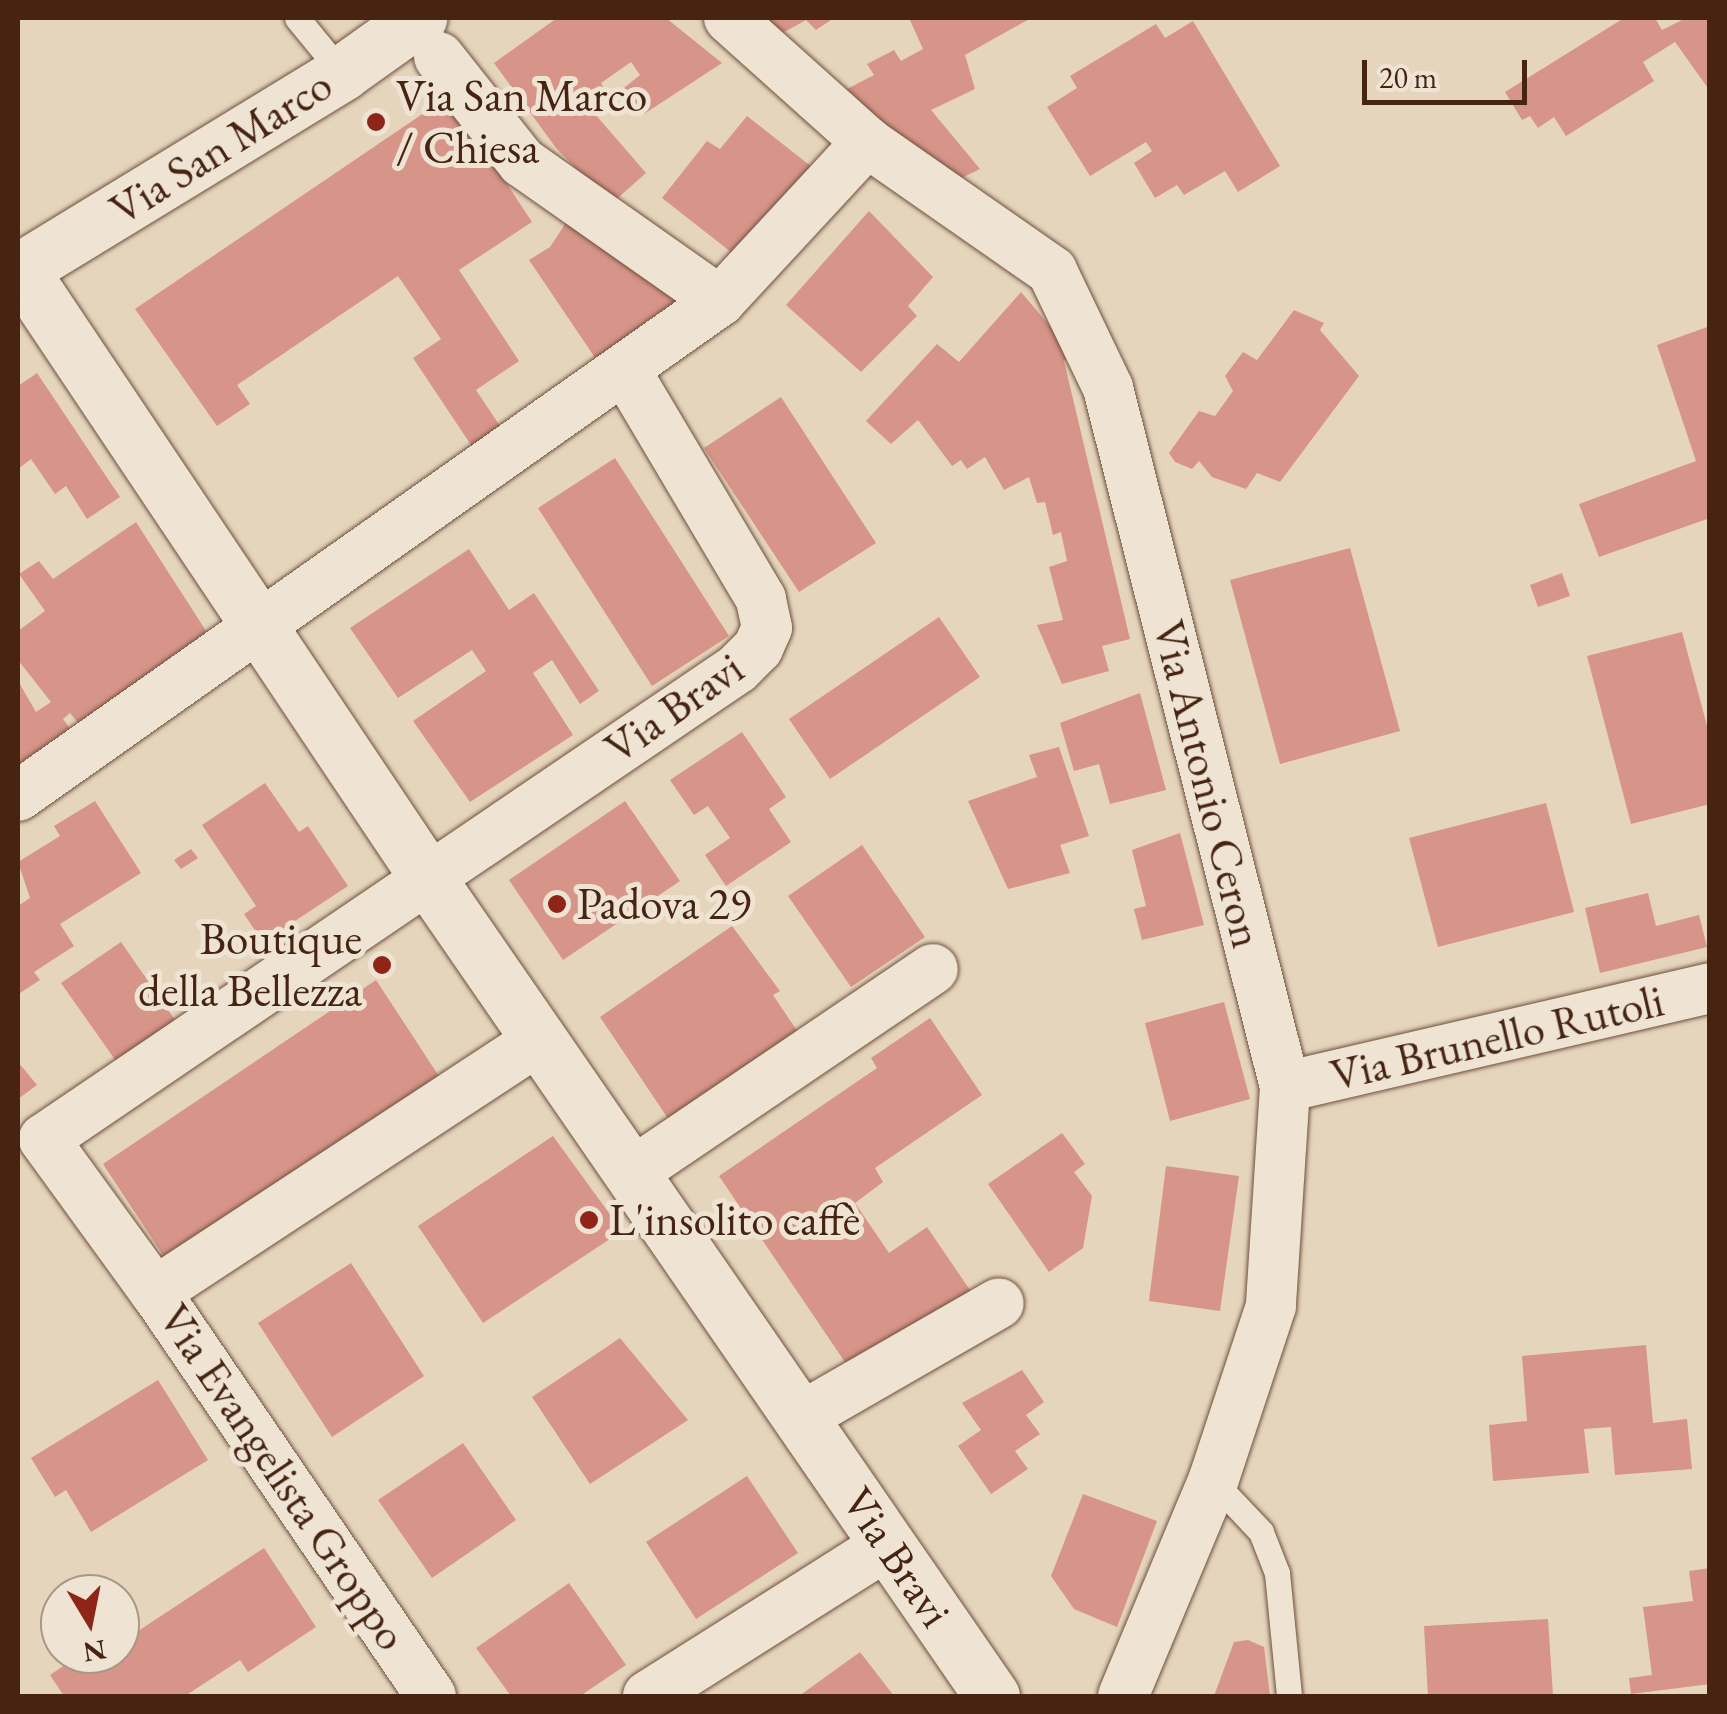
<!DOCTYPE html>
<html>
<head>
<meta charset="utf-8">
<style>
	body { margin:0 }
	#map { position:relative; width:1727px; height:1714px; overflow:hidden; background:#e6d5bd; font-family:"EB Garamond",serif }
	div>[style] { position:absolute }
	.building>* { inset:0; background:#d79489 }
	.roads { filter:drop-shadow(0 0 2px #6e503c) drop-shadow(0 0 2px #6e503c) }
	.lane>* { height:25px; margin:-12.5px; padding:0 12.5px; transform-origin:12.5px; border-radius:12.5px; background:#efe4d4 }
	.street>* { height:50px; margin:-25px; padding:0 25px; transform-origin:25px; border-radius:25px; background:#efe4d4 }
	.secondary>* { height:55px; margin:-27.5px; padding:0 27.5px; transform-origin:27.5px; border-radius:27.5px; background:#efe4d4 }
	.dots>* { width:28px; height:28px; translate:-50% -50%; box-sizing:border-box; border:5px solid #efe4d4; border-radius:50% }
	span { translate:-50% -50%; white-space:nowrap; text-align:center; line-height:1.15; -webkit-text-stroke:10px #efe4d4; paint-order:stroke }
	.poi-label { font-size:45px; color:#462411 }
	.left { translate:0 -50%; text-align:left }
	.right { translate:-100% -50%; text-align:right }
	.street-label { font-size:45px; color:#462411 }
	.frame { position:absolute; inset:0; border:20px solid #462411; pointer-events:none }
	.north { position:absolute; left:40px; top:1574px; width:100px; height:100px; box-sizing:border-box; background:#efe4d4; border:2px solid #ab9786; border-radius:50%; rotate:170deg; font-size:28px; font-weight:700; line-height:40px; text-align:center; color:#462411 }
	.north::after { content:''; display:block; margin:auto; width:35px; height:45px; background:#8f2418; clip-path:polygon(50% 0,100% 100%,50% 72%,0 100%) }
	.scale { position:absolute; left:1362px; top:60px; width:165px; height:45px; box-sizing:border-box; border:5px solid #462411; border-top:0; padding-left:12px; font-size:30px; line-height:35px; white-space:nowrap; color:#462411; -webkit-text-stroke:8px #efe4d4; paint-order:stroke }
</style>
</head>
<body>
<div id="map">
	<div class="building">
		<i style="clip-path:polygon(557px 18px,666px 18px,722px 63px,644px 114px,624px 88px,640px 75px,631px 62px,601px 83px,606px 92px,588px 106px,646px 173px,611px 204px,556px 148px,494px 63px)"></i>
		<i style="clip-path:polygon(757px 18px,834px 18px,816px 30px,806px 20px,779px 35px)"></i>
		<i style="clip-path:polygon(909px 18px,1031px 18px,965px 55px,975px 89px,931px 110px,980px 169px,947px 185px,847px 89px,874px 75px,867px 64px,894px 50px,901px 61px,923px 49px)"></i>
		<i style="clip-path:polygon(1624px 18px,1655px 18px,1662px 30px,1686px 18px,1710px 18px,1710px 91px,1675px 42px,1643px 62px,1654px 81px,1566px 136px,1554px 117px,1538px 128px,1530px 116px,1522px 120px,1505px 92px)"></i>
		<i style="clip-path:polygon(1193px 21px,1280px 166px,1238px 192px,1225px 171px,1184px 195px,1177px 185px,1155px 198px,1134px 163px,1152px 151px,1146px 142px,1090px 176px,1047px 107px,1077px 88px,1070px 76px,1156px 24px,1165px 38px)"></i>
		<i style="clip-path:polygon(449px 96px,532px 222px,459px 270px,519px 361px,476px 390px,508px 438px,479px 457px,413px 358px,441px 339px,398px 276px,237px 385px,250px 404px,217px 426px,135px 309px)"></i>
		<i style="clip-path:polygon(747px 116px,812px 167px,731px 252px,662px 198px,707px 141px,720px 149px)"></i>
		<i style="clip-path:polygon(869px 211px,933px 277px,908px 306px,917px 316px,861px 372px,786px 305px)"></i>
		<i style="clip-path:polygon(571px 215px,687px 310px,602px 368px,529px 260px,550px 247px)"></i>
		<i style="clip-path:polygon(1021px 292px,1073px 353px,1064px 361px,1130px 639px,1102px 646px,1109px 671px,1062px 684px,1037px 625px,1063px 620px,1049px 567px,1067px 561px,1061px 532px,1053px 535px,1045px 502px,1037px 503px,1029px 477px,1004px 490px,985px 457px,967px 469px,961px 460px,952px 466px,918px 420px,891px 444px,866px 421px,937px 344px,959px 362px)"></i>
		<i style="clip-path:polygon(1294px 310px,1324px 323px,1320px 330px,1359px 376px,1280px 482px,1257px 473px,1246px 489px,1212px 477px,1199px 461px,1192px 469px,1175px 462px,1169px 453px,1199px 411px,1215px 416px,1233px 391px,1225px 376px,1243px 352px,1257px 360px)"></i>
		<i style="clip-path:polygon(1710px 326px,1710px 518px,1599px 557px,1579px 504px,1696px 461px,1657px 345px)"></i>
		<i style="clip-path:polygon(37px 373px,120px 497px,87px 519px,66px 486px,55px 494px,31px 459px,18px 469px,18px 386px)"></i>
		<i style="clip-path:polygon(781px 397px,876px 543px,799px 592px,704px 448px)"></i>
		<i style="clip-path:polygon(615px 458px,729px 636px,652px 686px,538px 508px)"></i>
		<i style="clip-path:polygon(136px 522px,217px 648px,89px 736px,70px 713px,63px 719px,81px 744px,18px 785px,18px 681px,36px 712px,51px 702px,18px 660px,18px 631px,45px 611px,19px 574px,39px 561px,53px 579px)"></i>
		<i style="clip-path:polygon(1350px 548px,1400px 731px,1280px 764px,1230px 580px)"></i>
		<i style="clip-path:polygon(469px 549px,509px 610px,534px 593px,599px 691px,580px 704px,552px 660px,533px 673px,573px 735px,470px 802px,413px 721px,486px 671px,472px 650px,398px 698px,350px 628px)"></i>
		<i style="clip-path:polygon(1562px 573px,1570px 596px,1538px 607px,1530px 585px)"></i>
		<i style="clip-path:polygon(939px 617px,980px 677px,830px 779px,789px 719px)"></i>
		<i style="clip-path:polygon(1682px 632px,1710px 737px,1710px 804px,1631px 824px,1587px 656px)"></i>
		<i style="clip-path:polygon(1140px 693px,1166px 790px,1110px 804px,1099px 764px,1074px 771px,1060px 723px)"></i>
		<i style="clip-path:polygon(742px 732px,786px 797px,769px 809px,791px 842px,726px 886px,705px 855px,730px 838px,708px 806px,694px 815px,670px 780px)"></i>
		<i style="clip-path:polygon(1059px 747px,1089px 836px,1060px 845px,1070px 873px,1008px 889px,968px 801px,1037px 777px,1029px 755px)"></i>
		<i style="clip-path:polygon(265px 783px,299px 832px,308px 826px,348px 886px,263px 942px,244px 914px,256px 906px,202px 825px)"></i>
		<i style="clip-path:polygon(95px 801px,141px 873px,60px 924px,74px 946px,34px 972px,40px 980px,20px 993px,18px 906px,30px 898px,18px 862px,60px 836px,54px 826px)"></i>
		<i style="clip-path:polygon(625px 801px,680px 881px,563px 960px,509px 880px)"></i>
		<i style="clip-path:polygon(1546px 803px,1574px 912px,1438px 947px,1409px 838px)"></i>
		<i style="clip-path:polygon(1180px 833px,1204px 925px,1142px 940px,1134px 909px,1146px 906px,1132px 850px)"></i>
		<i style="clip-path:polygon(862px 845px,925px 937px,851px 987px,788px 896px)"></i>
		<i style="clip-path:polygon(191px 849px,198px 858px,181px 869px,174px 860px)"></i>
		<i style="clip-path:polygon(1648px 893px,1656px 926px,1699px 915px,1707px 947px,1600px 973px,1585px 908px)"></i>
		<i style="clip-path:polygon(732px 926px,780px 991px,773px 995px,798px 1032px,669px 1120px,600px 1017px)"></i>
		<i style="clip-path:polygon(121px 942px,175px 1020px,116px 1061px,61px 983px)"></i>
		<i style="clip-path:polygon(376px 980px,448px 1090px,171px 1267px,103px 1164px)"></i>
		<i style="clip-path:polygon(1224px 1002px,1250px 1099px,1170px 1121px,1145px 1023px)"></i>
		<i style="clip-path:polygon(930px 1018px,982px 1095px,875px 1168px,883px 1182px,855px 1203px,889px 1253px,927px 1227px,972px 1293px,853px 1374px,719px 1176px,877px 1068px,871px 1058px)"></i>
		<i style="clip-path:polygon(18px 1062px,37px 1085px,18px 1099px)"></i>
		<i style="clip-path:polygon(1062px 1133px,1085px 1164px,1074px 1172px,1092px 1196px,1083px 1248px,1049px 1272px,988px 1184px)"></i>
		<i style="clip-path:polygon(553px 1136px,622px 1231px,483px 1323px,418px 1226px)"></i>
		<i style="clip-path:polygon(1166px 1166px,1239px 1176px,1220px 1311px,1149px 1301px)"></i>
		<i style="clip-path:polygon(351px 1263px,424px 1376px,332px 1437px,258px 1323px)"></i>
		<i style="clip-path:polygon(620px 1338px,688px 1420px,590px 1484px,532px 1397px)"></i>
		<i style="clip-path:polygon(1646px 1345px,1653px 1423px,1687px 1419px,1692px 1469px,1615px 1475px,1611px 1427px,1584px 1429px,1589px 1473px,1493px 1481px,1489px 1425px,1527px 1421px,1522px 1356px)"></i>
		<i style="clip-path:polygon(1022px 1370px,1044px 1402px,1026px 1415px,1040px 1434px,1015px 1451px,1028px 1469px,991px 1494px,958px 1446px,981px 1430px,962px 1403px)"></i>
		<i style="clip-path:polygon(158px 1380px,208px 1460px,91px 1532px,66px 1490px,55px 1497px,31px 1458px)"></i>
		<i style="clip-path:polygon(463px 1443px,516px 1520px,432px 1578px,378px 1500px)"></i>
		<i style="clip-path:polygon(747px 1476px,798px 1553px,696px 1619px,646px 1542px)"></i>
		<i style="clip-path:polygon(1083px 1494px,1157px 1521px,1117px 1627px,1074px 1609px,1051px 1576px)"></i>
		<i style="clip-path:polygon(264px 1548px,316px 1627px,248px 1672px,240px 1660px,185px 1696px,64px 1696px,50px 1675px,81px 1654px,120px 1654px,120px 1643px)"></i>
		<i style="clip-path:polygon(1710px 1568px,1710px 1684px,1631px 1694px,1629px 1678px,1652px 1675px,1643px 1607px,1693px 1601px,1689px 1571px)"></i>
		<i style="clip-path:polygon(569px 1583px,626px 1665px,580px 1696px,511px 1696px,476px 1648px)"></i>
		<i style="clip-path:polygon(1548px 1619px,1553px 1696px,1428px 1696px,1424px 1626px)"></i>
		<i style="clip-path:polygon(1248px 1640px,1264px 1647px,1270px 1696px,1214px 1696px,1234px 1642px)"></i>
		<i style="clip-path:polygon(860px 1652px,894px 1696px,799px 1696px)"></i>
	</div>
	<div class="roads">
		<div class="lane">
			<i style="left:297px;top:18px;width:71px;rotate:50.7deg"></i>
			<i style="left:1213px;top:1481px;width:70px;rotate:46.7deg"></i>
			<i style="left:1261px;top:1532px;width:44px;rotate:68.7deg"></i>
			<i style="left:1277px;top:1573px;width:124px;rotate:84.4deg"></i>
		</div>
		<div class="street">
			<i style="left:729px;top:18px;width:186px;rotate:41.9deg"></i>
			<i style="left:867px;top:142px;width:226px;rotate:34.9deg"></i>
			<i style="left:1052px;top:271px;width:130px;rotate:64.4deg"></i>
			<i style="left:1108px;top:388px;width:721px;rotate:75.79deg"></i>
			<i style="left:1285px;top:1087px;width:219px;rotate:93.7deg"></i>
			<i style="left:1271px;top:1306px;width:184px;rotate:108.3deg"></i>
			<i style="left:1213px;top:1481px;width:233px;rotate:112.7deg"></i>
			<i style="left:439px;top:57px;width:134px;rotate:51.7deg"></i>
			<i style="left:522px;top:162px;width:242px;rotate:35.1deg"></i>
			<i style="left:720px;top:301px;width:217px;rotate:-47.2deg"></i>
			<i style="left:18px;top:796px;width:859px;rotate:-35.19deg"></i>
			<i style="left:1285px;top:1087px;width:436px;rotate:-13.1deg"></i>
			<i style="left:633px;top:1172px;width:362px;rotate:-34.1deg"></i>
			<i style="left:155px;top:1292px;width:189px;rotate:-126deg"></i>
			<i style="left:44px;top:1139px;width:837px;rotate:-34.15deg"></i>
			<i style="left:737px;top:669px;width:30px;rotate:-45deg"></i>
			<i style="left:758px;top:648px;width:22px;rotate:-66deg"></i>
			<i style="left:767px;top:628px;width:30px;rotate:-102deg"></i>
			<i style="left:761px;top:599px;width:264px;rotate:-120.7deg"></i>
			<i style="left:801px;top:1417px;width:228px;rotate:-29.9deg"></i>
			<i style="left:431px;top:1696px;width:489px;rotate:-124.3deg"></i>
			<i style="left:155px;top:1292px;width:462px;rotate:-33.3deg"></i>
			<i style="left:648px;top:1696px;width:284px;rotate:-32.3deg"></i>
		</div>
		<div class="secondary">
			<i style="left:20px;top:269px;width:732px;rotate:56.2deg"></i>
			<i style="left:427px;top:877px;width:995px;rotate:55.4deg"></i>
			<i style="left:18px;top:271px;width:380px;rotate:-31.4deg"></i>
			<i style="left:342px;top:73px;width:95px;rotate:-35.5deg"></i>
		</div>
	</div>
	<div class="dots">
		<i style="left:376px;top:122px;background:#8f2418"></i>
		<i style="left:557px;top:904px;background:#8f2418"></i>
		<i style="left:382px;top:965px;background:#8f2418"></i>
		<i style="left:589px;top:1220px;background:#8f2418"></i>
	</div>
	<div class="poi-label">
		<span class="left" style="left:396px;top:122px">Via San Marco<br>/ Chiesa</span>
		<span class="left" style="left:577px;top:904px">Padova 29</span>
		<span class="right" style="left:362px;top:965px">Boutique<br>della Bellezza</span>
		<span class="left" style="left:609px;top:1220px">L'insolito caffè</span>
	</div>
	<div class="street-label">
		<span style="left:221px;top:147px;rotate:-32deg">Via San Marco</span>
		<span style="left:674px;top:708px;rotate:-35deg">Via Bravi</span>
		<span style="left:1208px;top:784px;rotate:76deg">Via Antonio Ceron</span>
		<span style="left:1497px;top:1038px;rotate:-13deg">Via Brunello Rutoli</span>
		<span style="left:283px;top:1477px;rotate:56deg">Via Evangelista Groppo</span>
		<span style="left:897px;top:1557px;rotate:56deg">Via Bravi</span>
	</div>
	<div class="frame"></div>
	<div class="north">N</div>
	<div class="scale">20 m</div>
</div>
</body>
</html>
